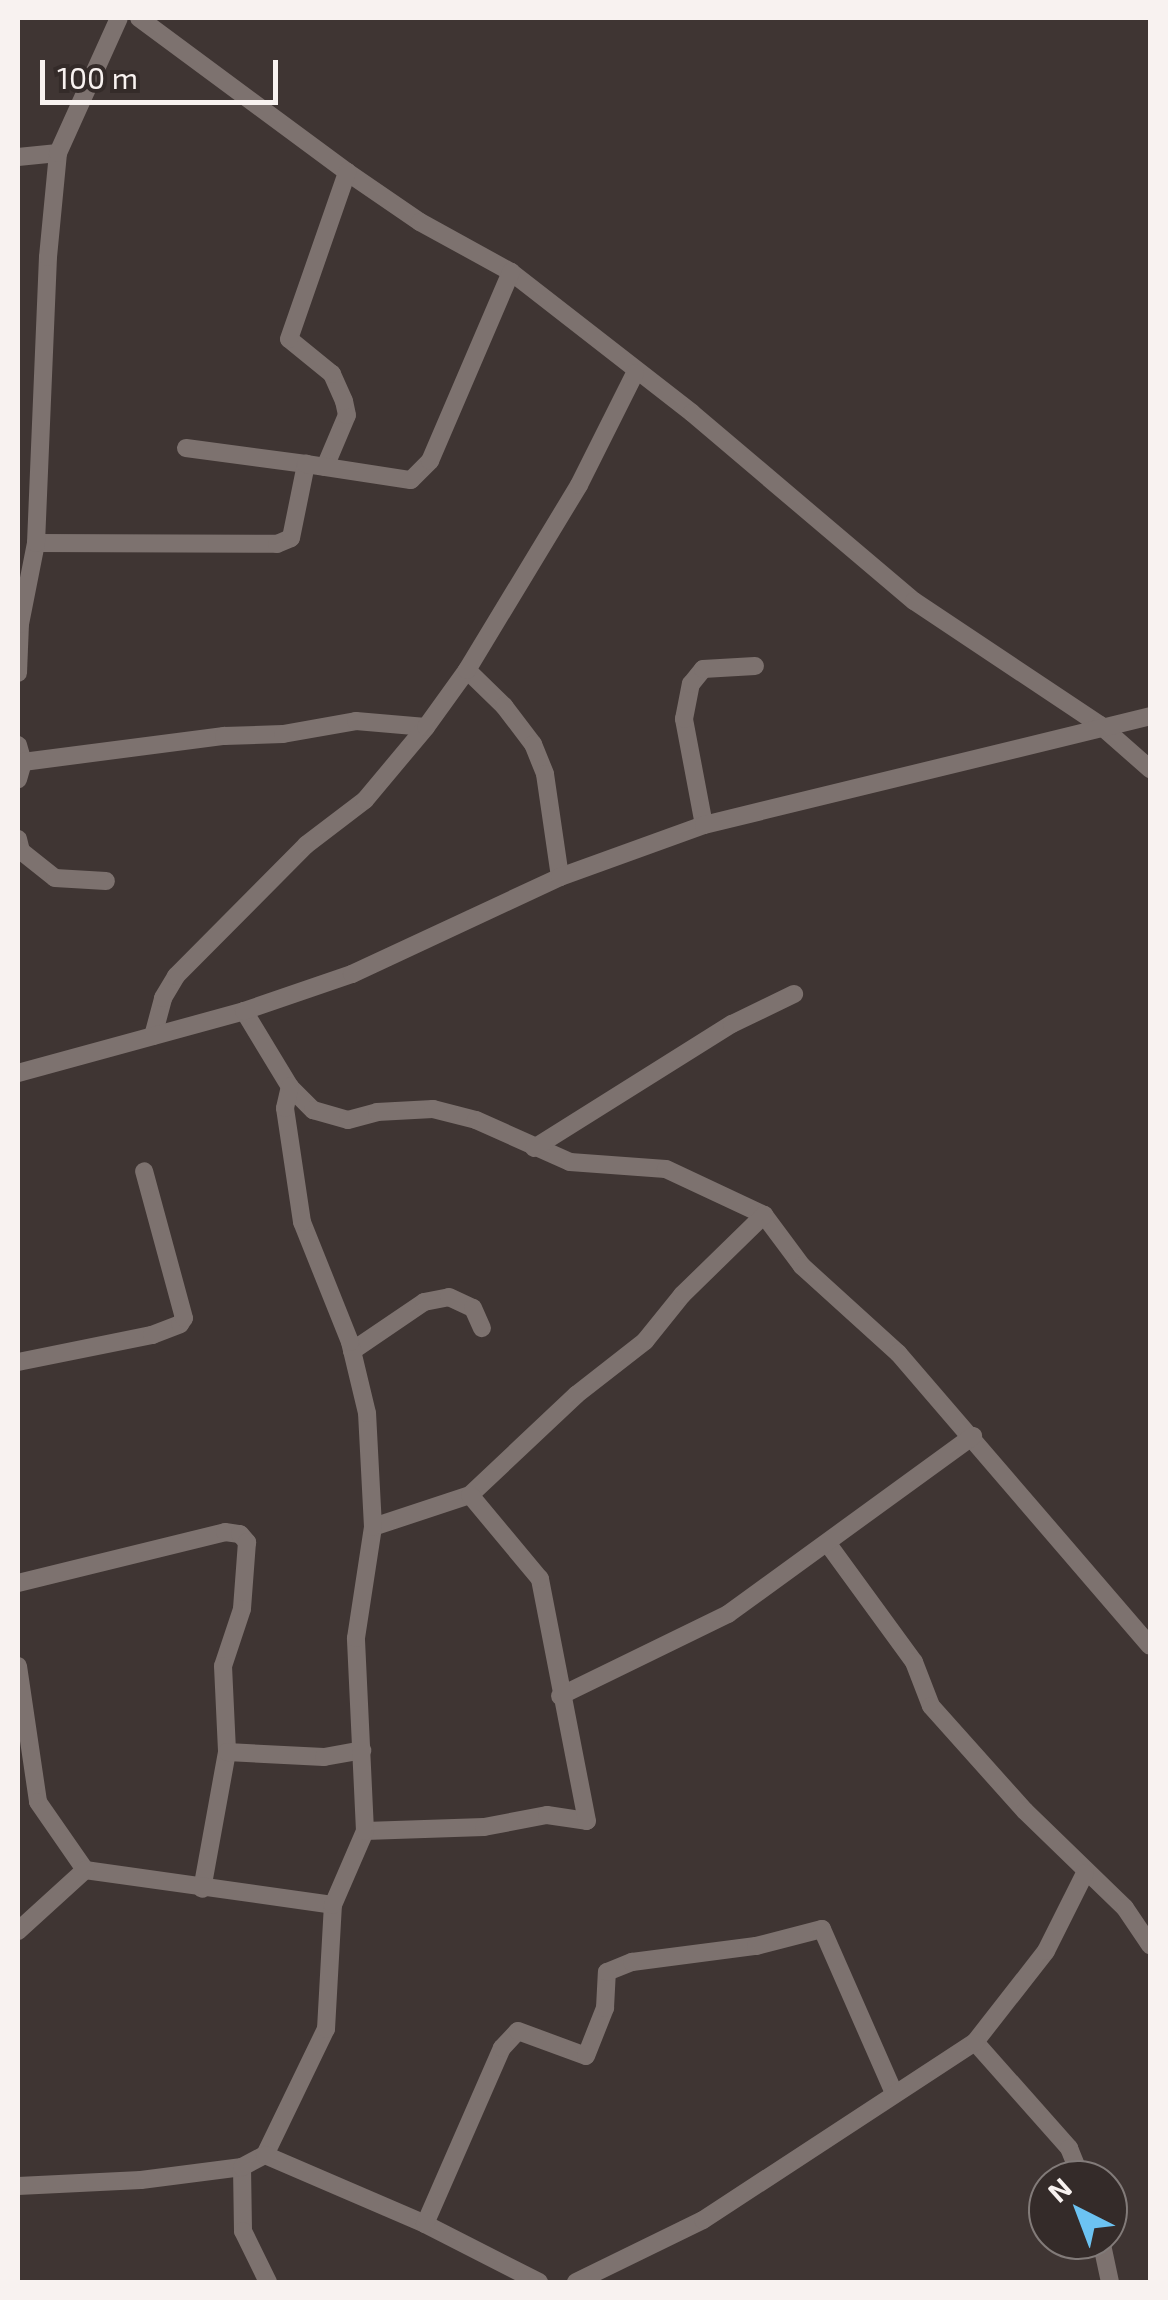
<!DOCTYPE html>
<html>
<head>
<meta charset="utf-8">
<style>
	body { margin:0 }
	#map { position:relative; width:1168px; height:2300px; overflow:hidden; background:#3f3533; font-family:"Exo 2",sans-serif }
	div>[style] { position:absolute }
	.street>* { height:18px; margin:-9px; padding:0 9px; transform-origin:9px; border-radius:9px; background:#7d726f }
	span { translate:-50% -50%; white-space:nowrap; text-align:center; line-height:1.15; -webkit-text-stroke:10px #342b29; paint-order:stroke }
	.frame { position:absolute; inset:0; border:20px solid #f8f2f0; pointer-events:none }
	.north { position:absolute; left:1028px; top:2160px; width:100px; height:100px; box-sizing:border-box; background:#342b29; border:2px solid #827b79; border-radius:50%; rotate:318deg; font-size:28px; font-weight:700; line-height:40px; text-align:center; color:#f8f2f0 }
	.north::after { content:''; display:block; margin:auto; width:35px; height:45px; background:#6cc3f2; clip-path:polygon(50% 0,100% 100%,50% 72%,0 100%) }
	.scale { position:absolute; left:40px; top:60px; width:238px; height:45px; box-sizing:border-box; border:5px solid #f8f2f0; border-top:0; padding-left:12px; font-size:30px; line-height:35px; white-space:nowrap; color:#f8f2f0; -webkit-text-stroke:8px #342b29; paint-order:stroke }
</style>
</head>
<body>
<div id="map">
	<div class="street">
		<i style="left:139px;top:18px;width:259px;rotate:36.5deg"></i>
		<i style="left:347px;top:172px;width:88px;rotate:34.4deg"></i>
		<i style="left:420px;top:222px;width:104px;rotate:28.8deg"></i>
		<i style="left:511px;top:272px;width:229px;rotate:37.9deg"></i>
		<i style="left:692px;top:413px;width:291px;rotate:40.3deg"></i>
		<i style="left:914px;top:601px;width:224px;rotate:33.7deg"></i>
		<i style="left:1100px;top:725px;width:67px;rotate:41.3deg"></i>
		<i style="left:18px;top:157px;width:40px;rotate:-5.7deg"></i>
		<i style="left:186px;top:448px;width:121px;rotate:7.6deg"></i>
		<i style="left:325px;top:467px;width:56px;rotate:-67.1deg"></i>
		<i style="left:347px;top:415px;width:14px;rotate:-102deg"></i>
		<i style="left:344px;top:401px;width:30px;rotate:-114deg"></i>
		<i style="left:332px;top:374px;width:55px;rotate:-140.9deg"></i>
		<i style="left:289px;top:339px;width:177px;rotate:-70.8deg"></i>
		<i style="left:36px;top:543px;width:241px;rotate:0.2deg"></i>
		<i style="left:277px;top:544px;width:15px;rotate:-23deg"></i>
		<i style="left:291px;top:538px;width:76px;rotate:-78.5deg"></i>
		<i style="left:306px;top:464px;width:106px;rotate:8.7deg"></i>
		<i style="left:411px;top:480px;width:27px;rotate:-45deg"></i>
		<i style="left:430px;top:461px;width:206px;rotate:-66.8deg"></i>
		<i style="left:467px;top:670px;width:52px;rotate:44.2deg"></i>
		<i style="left:504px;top:706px;width:48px;rotate:52.7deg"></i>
		<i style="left:533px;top:744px;width:32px;rotate:68deg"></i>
		<i style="left:545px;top:774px;width:104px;rotate:81.7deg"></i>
		<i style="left:18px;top:673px;width:49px;rotate:-87.7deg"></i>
		<i style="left:20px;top:624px;width:83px;rotate:-78.8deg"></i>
		<i style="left:36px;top:543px;width:286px;rotate:-87.6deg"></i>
		<i style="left:48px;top:257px;width:104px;rotate:-84.5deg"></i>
		<i style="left:58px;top:153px;width:148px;rotate:-65.7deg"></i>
		<i style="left:18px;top:745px;width:18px;rotate:74deg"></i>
		<i style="left:23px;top:762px;width:18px;rotate:106deg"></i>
		<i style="left:23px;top:762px;width:203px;rotate:-7.4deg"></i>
		<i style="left:224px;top:736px;width:59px;rotate:-1.9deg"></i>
		<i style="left:283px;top:734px;width:74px;rotate:-10.1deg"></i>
		<i style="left:356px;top:721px;width:70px;rotate:4.9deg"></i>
		<i style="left:704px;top:825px;width:108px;rotate:-100.7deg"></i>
		<i style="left:684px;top:719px;width:36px;rotate:-79deg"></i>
		<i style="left:691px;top:684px;width:19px;rotate:-51deg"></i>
		<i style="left:703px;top:669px;width:52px;rotate:-3.3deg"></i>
		<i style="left:18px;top:839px;width:12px;rotate:76deg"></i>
		<i style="left:21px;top:851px;width:43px;rotate:38.5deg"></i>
		<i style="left:55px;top:878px;width:51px;rotate:3.4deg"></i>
		<i style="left:244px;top:1011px;width:89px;rotate:58.8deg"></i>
		<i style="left:290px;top:1087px;width:33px;rotate:45deg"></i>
		<i style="left:313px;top:1110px;width:36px;rotate:16deg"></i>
		<i style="left:348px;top:1120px;width:30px;rotate:-15deg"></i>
		<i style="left:377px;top:1112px;width:56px;rotate:-3.1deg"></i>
		<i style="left:433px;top:1109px;width:44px;rotate:14.3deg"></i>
		<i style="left:476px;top:1120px;width:103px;rotate:24.1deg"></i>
		<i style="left:570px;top:1162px;width:96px;rotate:4.2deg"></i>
		<i style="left:666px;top:1169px;width:108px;rotate:25.1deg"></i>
		<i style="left:764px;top:1215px;width:64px;rotate:53.3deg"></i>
		<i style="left:802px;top:1266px;width:130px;rotate:42.2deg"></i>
		<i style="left:898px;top:1353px;width:386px;rotate:49.3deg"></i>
		<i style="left:153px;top:1036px;width:39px;rotate:-75deg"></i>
		<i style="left:163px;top:998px;width:26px;rotate:-59deg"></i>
		<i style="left:176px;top:976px;width:185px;rotate:-45.2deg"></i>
		<i style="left:306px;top:845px;width:74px;rotate:-37.3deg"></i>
		<i style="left:365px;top:800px;width:95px;rotate:-50.1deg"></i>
		<i style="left:426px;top:727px;width:70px;rotate:-54.3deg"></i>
		<i style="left:467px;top:670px;width:216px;rotate:-58.8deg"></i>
		<i style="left:579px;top:485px;width:125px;rotate:-63.4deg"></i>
		<i style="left:18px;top:1073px;width:234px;rotate:-15.3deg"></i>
		<i style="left:244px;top:1011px;width:114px;rotate:-18.9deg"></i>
		<i style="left:352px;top:974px;width:230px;rotate:-25deg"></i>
		<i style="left:560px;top:877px;width:153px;rotate:-19.9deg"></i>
		<i style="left:704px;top:825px;width:459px;rotate:-13.7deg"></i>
		<i style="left:534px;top:1148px;width:234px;rotate:-32.1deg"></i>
		<i style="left:732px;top:1024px;width:69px;rotate:-25.8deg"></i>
		<i style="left:352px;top:1351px;width:87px;rotate:-34.2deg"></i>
		<i style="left:424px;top:1302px;width:25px;rotate:-11deg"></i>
		<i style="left:449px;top:1297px;width:26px;rotate:25deg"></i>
		<i style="left:473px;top:1308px;width:22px;rotate:66deg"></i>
		<i style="left:18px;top:1362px;width:137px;rotate:-11.4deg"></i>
		<i style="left:152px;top:1335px;width:30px;rotate:-21deg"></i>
		<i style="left:180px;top:1324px;width:7px;rotate:-56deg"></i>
		<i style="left:184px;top:1318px;width:152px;rotate:-105.2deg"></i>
		<i style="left:373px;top:1527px;width:102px;rotate:-18.3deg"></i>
		<i style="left:470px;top:1495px;width:146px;rotate:-43.3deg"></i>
		<i style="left:576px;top:1395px;width:88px;rotate:-38deg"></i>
		<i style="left:645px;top:1341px;width:59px;rotate:-51.2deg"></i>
		<i style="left:682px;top:1295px;width:115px;rotate:-44.3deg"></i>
		<i style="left:828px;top:1544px;width:146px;rotate:53.9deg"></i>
		<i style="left:914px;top:1662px;width:47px;rotate:68.9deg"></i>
		<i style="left:931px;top:1706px;width:141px;rotate:48.2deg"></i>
		<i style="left:1025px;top:1811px;width:139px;rotate:44.1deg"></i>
		<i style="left:1125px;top:1908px;width:45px;rotate:56deg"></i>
		<i style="left:18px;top:1583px;width:213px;rotate:-13.8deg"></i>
		<i style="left:225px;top:1532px;width:15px;rotate:8deg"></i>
		<i style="left:240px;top:1534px;width:11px;rotate:49deg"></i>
		<i style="left:247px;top:1542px;width:67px;rotate:94.3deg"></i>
		<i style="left:242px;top:1609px;width:60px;rotate:108.4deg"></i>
		<i style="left:223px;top:1666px;width:86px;rotate:87.3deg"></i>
		<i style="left:227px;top:1752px;width:139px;rotate:100.3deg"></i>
		<i style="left:18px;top:1666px;width:137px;rotate:81.6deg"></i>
		<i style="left:38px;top:1802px;width:83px;rotate:55.3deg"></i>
		<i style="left:85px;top:1870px;width:250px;rotate:8deg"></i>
		<i style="left:560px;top:1696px;width:187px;rotate:-26deg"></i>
		<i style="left:728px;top:1614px;width:303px;rotate:-36deg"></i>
		<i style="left:227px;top:1752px;width:97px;rotate:3deg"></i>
		<i style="left:324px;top:1757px;width:39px;rotate:-10deg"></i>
		<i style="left:365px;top:1831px;width:119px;rotate:-1.9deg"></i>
		<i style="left:484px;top:1827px;width:64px;rotate:-10.8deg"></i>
		<i style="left:547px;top:1815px;width:40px;rotate:8.5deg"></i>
		<i style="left:587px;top:1821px;width:247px;rotate:-101deg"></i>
		<i style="left:540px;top:1579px;width:109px;rotate:-129.8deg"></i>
		<i style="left:18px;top:1931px;width:91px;rotate:-42.3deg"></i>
		<i style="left:975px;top:2042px;width:142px;rotate:48.4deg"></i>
		<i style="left:1069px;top:2148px;width:35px;rotate:68deg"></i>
		<i style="left:265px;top:2155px;width:140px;rotate:-64.2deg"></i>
		<i style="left:326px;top:2029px;width:124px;rotate:-86.8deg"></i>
		<i style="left:333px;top:1905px;width:81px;rotate:-66.6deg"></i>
		<i style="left:365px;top:1831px;width:193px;rotate:-92.7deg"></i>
		<i style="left:356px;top:1638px;width:112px;rotate:-81.3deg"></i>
		<i style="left:373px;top:1527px;width:114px;rotate:-93deg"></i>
		<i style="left:367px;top:1413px;width:73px;rotate:-103.5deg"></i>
		<i style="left:350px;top:1342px;width:129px;rotate:-111.8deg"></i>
		<i style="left:302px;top:1222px;width:115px;rotate:-98.5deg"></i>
		<i style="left:285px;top:1108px;width:22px;rotate:-77deg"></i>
		<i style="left:242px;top:2167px;width:64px;rotate:89.1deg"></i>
		<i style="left:243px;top:2231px;width:57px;rotate:63.9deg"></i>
		<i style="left:18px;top:2186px;width:123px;rotate:-2.8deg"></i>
		<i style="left:141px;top:2180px;width:102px;rotate:-7.3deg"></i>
		<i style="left:242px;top:2167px;width:26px;rotate:-28deg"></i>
		<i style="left:265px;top:2155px;width:174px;rotate:23.3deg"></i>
		<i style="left:425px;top:2224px;width:128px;rotate:27deg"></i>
		<i style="left:425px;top:2224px;width:192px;rotate:-66.4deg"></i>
		<i style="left:502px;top:2048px;width:23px;rotate:-47deg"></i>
		<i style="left:518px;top:2031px;width:72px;rotate:20.2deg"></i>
		<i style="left:586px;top:2056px;width:52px;rotate:-68.4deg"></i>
		<i style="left:605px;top:2008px;width:36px;rotate:-87deg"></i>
		<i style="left:607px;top:1972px;width:27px;rotate:-22deg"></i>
		<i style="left:632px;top:1962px;width:125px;rotate:-7.4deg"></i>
		<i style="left:756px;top:1946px;width:68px;rotate:-14.4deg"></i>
		<i style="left:822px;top:1929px;width:179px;rotate:66.3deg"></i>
		<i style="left:1101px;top:2240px;width:43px;rotate:77.9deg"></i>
		<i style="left:576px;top:2282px;width:141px;rotate:-26deg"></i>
		<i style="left:703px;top:2220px;width:325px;rotate:-33.2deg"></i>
		<i style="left:975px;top:2042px;width:115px;rotate:-52deg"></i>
		<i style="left:1046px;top:1951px;width:87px;rotate:-63.4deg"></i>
	</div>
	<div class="frame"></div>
	<div class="north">N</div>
	<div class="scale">100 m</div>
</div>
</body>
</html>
